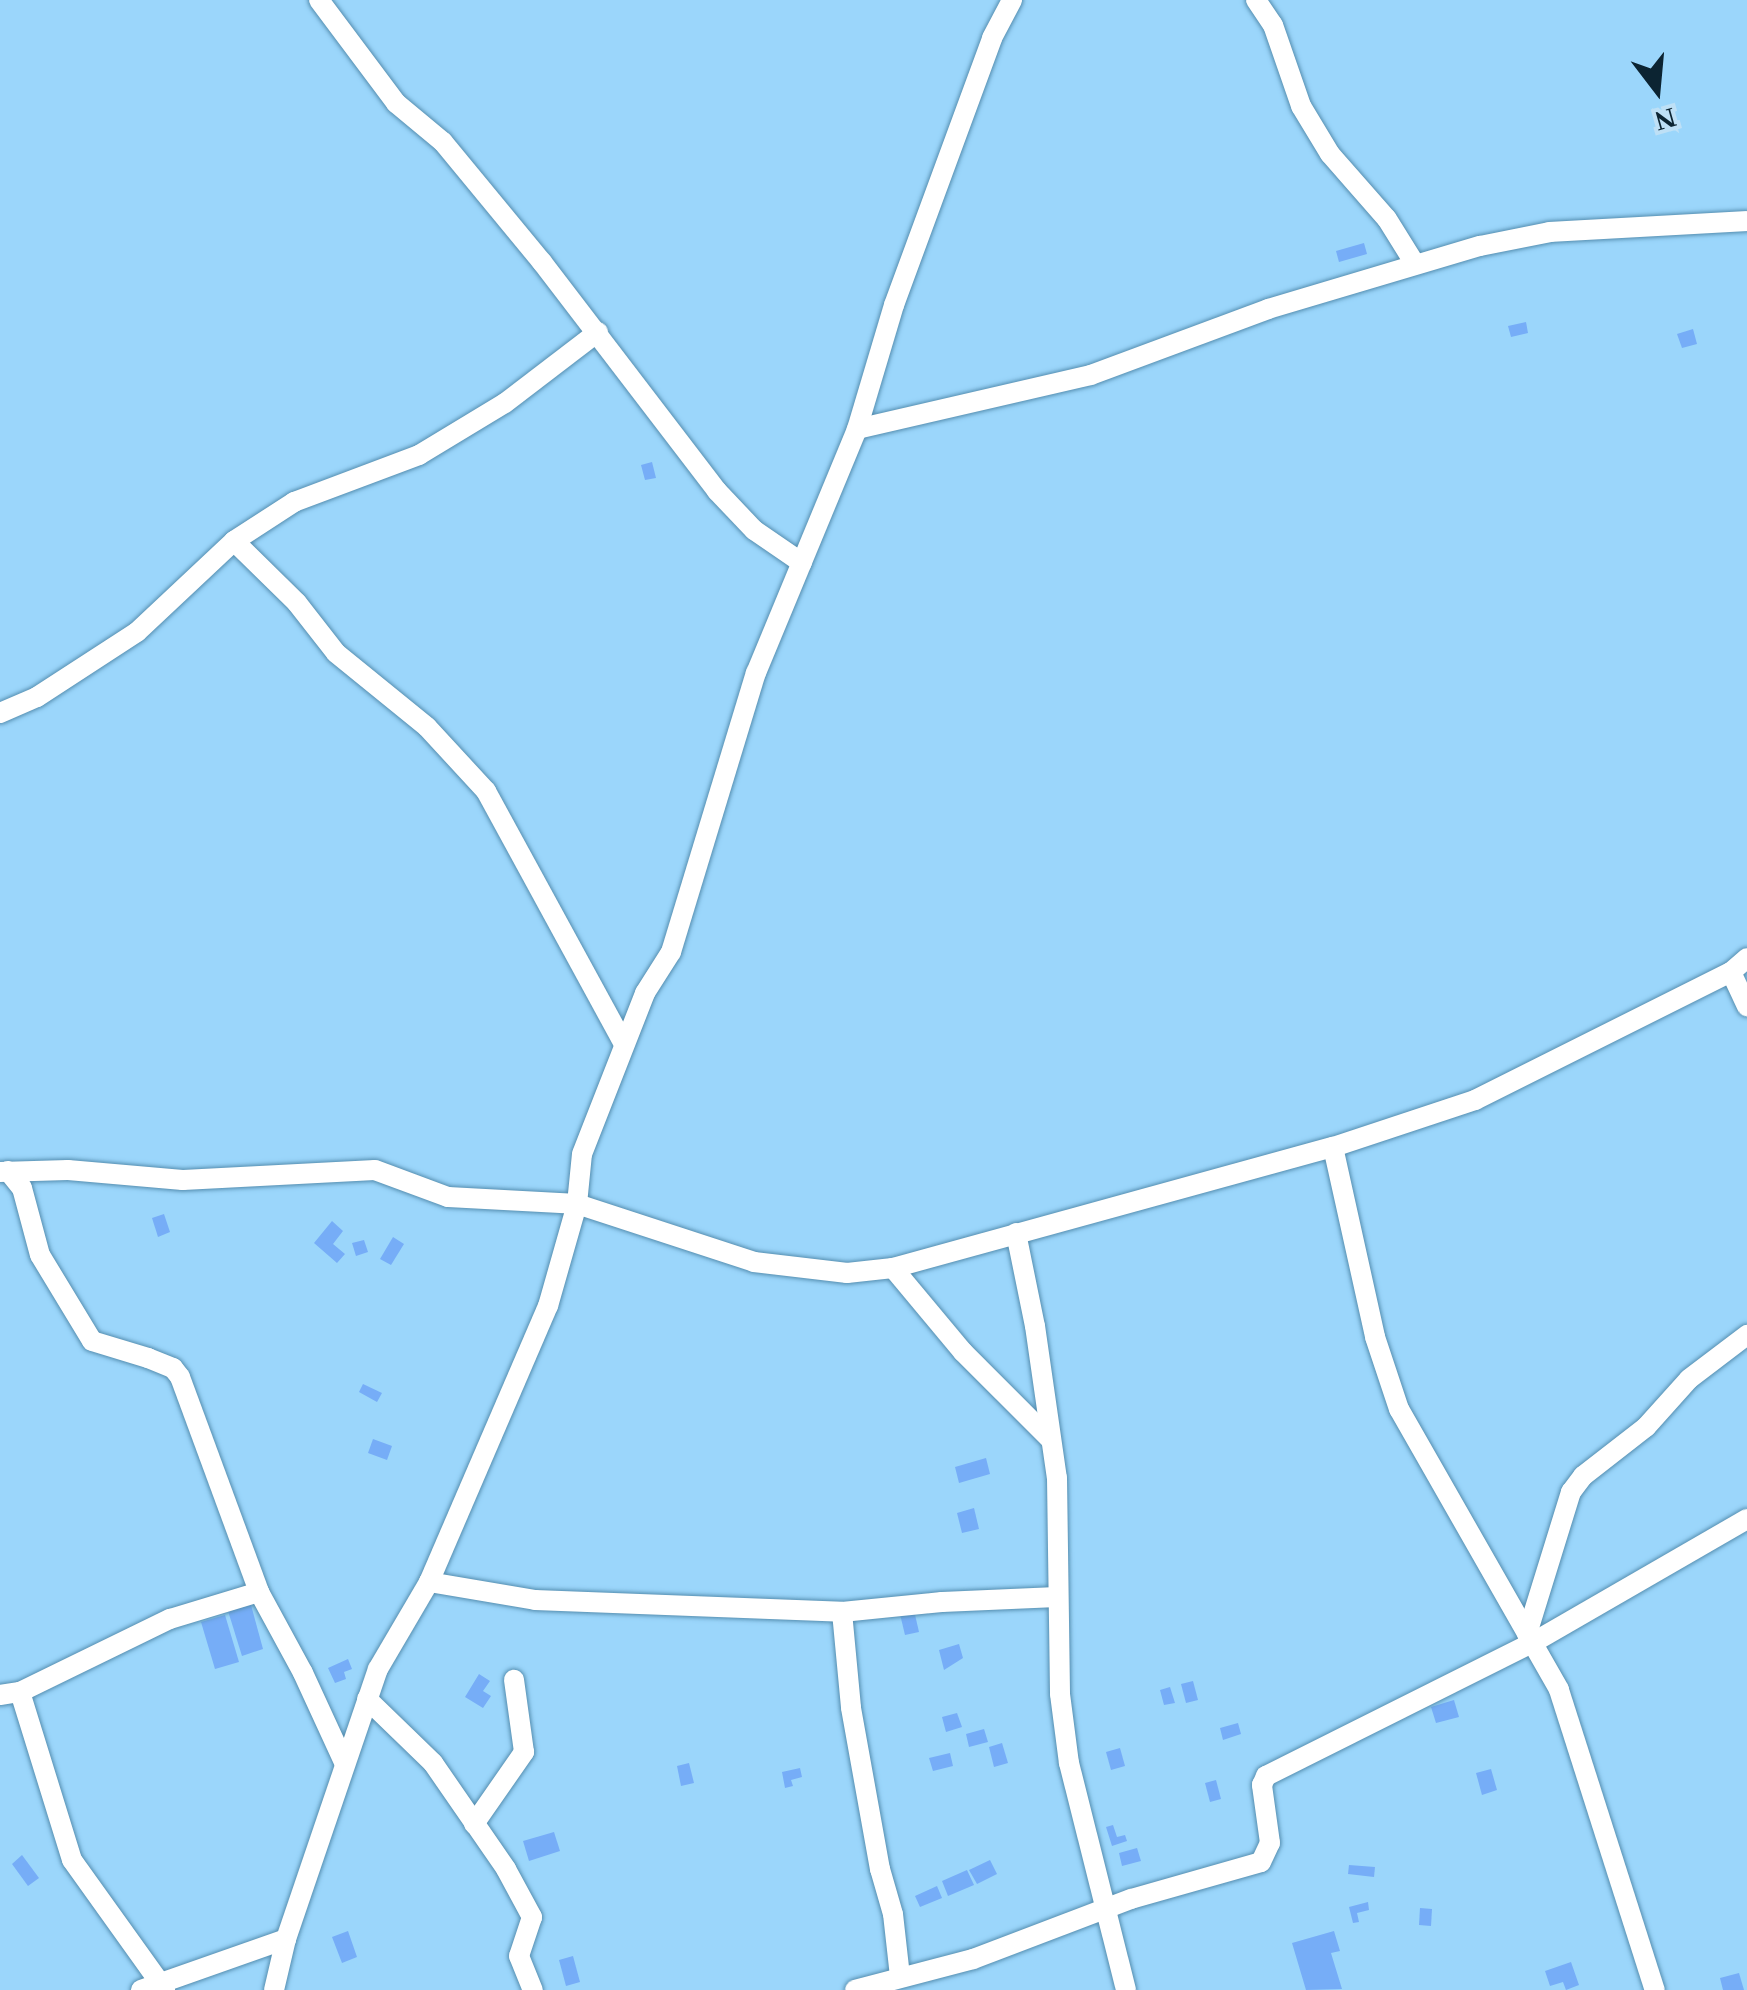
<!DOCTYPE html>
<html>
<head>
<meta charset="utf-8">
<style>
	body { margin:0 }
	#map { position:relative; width:1747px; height:1990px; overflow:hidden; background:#9bd6fb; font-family:Georgia,serif }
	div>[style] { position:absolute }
	.building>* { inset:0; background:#76adf7 }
	.roads { filter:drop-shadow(0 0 2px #558eb0) drop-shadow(0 0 2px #558eb0) }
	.street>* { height:20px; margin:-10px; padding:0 10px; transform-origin:10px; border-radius:10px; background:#fff }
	span { translate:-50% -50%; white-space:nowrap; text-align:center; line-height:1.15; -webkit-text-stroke:10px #bee0f6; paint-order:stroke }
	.north { position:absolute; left:1607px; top:40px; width:100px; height:100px; -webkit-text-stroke:8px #bee0f6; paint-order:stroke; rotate:164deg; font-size:28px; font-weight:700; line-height:40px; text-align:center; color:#0c2432 }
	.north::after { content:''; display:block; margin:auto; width:35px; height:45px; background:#0c2432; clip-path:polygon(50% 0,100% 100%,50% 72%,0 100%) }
</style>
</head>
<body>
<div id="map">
	<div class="building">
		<i style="clip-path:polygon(1364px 243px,1367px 254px,1339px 262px,1336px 251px)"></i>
		<i style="clip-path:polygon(1526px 322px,1528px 333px,1511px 337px,1508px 326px)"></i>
		<i style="clip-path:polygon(1693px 329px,1697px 344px,1682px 348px,1677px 334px)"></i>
		<i style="clip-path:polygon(652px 462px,656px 478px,645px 480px,641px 465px)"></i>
		<i style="clip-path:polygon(164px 1214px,170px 1232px,158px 1237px,152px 1218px)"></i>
		<i style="clip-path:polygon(332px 1221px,343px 1231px,333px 1244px,345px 1254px,337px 1263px,314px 1243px)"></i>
		<i style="clip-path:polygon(393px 1237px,404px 1244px,391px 1265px,380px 1259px)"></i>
		<i style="clip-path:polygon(364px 1240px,368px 1252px,356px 1256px,352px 1243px)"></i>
		<i style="clip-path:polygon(363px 1384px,382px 1393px,377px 1402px,359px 1392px)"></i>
		<i style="clip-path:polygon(373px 1439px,392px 1446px,387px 1460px,368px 1453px)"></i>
		<i style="clip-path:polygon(986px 1458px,990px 1474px,959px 1483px,955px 1467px)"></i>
		<i style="clip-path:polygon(974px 1508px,979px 1529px,962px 1533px,957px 1513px)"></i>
		<i style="clip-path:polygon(251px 1605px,263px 1649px,242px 1656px,228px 1611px)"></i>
		<i style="clip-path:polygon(913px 1606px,919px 1632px,905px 1635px,899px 1610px)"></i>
		<i style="clip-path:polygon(225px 1615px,239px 1662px,215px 1669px,201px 1622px)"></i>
		<i style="clip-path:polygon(959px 1644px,963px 1658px,944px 1670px,939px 1650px)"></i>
		<i style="clip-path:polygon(348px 1659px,352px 1669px,344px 1672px,346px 1679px,335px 1683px,328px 1668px)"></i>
		<i style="clip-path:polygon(479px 1674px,490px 1681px,483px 1691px,491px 1696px,483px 1708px,465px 1697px)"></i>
		<i style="clip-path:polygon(1193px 1681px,1198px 1700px,1186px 1703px,1181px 1684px)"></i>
		<i style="clip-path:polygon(1170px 1687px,1175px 1703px,1164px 1705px,1160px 1690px)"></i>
		<i style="clip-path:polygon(1454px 1700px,1459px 1717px,1436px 1723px,1431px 1707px)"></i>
		<i style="clip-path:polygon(957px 1713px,962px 1727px,946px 1732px,942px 1717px)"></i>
		<i style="clip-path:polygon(1238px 1723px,1241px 1734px,1223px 1740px,1220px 1728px)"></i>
		<i style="clip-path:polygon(984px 1729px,988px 1742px,969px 1747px,966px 1734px)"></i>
		<i style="clip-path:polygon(1002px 1743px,1008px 1763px,994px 1767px,989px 1747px)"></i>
		<i style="clip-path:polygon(1120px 1748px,1125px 1766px,1111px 1770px,1106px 1752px)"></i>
		<i style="clip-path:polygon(950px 1753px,953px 1766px,933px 1771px,929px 1758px)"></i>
		<i style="clip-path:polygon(689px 1763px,694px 1783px,681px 1786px,677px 1766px)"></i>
		<i style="clip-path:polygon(800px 1768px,802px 1777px,791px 1780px,793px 1786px,785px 1788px,782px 1772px)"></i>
		<i style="clip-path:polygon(1491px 1769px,1497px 1790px,1482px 1795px,1476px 1773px)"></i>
		<i style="clip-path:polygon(1216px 1780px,1221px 1799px,1210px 1802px,1205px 1783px)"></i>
		<i style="clip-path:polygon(1113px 1825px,1117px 1837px,1125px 1835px,1127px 1841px,1112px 1846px,1106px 1827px)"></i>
		<i style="clip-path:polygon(554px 1832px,560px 1851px,529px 1861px,523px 1841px)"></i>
		<i style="clip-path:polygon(1137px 1848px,1141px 1861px,1122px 1866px,1119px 1853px)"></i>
		<i style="clip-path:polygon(22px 1855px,39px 1878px,28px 1886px,12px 1864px)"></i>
		<i style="clip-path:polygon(990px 1860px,997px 1874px,977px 1884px,969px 1870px)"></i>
		<i style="clip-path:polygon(1349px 1865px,1375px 1867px,1374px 1877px,1348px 1874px)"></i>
		<i style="clip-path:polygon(967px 1870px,974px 1885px,948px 1896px,942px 1881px)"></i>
		<i style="clip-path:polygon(937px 1886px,942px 1898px,920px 1907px,915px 1896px)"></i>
		<i style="clip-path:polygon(1368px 1902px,1369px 1910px,1357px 1913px,1359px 1922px,1353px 1923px,1349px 1907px)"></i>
		<i style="clip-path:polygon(1420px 1908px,1432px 1909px,1431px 1926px,1419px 1925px)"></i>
		<i style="clip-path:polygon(348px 1931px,357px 1957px,342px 1963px,332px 1937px)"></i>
		<i style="clip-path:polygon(1334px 1931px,1340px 1951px,1331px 1953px,1342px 1989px,1306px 1990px,1292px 1943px)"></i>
		<i style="clip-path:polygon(573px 1956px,580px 1982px,566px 1986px,559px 1960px)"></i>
		<i style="clip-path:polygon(1571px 1962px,1579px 1985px,1566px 1990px,1563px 1982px,1550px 1986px,1545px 1971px)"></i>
		<i style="clip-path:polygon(1739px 1973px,1744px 1990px,1723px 1990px,1720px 1978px)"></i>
	</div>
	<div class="roads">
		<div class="street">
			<i style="left:319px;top:0;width:129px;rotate:53.2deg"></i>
			<i style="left:396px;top:103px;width:61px;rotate:39.7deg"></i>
			<i style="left:443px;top:142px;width:156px;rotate:50.5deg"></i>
			<i style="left:542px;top:262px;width:288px;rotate:52.6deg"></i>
			<i style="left:717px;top:491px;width:54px;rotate:46.5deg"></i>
			<i style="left:754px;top:530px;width:58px;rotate:34.5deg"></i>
			<i style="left:1256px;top:0;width:30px;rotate:56deg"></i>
			<i style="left:1273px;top:25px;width:86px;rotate:70.9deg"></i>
			<i style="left:1301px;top:106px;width:56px;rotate:58.9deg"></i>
			<i style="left:1330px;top:154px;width:86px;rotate:48.8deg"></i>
			<i style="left:1387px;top:219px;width:53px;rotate:58.1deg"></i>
			<i style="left:857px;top:429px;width:240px;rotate:-13deg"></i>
			<i style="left:1091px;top:375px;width:189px;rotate:-20.4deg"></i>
			<i style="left:1268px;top:309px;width:221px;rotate:-16.6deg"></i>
			<i style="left:1480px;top:246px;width:71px;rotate:-11.3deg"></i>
			<i style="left:1550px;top:232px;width:197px;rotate:-3.2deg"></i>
			<i style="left:234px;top:541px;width:88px;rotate:44.5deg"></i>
			<i style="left:297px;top:603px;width:63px;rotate:52deg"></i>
			<i style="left:336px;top:653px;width:117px;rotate:39.1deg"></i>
			<i style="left:427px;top:727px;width:87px;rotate:47.3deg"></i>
			<i style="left:486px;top:791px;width:286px;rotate:61.4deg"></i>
			<i style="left:0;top:713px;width:40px;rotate:-23.4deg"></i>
			<i style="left:37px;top:697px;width:119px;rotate:-33deg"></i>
			<i style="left:137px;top:632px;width:133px;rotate:-43.2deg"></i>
			<i style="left:234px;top:541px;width:72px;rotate:-33deg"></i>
			<i style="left:294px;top:502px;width:134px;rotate:-20.6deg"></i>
			<i style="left:419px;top:455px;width:100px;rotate:-31.2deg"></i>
			<i style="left:505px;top:403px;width:117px;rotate:-37.4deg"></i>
			<i style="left:1731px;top:972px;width:38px;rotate:65deg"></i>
			<i style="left:1333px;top:1147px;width:195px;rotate:77.5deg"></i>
			<i style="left:1375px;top:1337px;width:76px;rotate:71.6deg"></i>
			<i style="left:1399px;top:1409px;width:323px;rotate:60.3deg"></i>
			<i style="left:1559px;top:1690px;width:315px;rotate:72.3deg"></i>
			<i style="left:8px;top:1171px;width:22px;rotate:51deg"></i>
			<i style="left:22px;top:1188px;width:69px;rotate:75deg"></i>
			<i style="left:40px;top:1255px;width:100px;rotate:58.8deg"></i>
			<i style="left:92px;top:1341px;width:59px;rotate:16.9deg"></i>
			<i style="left:148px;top:1358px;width:27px;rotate:22deg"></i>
			<i style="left:173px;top:1368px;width:11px;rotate:52deg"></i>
			<i style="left:180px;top:1377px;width:229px;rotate:69.8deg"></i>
			<i style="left:259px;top:1592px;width:92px;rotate:61.5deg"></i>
			<i style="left:303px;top:1673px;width:98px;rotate:65.3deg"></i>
			<i style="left:0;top:1172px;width:68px;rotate:-1.7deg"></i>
			<i style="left:68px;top:1170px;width:115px;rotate:5deg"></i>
			<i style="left:183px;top:1180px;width:192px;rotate:-3deg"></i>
			<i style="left:375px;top:1170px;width:78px;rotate:20.3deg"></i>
			<i style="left:448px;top:1197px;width:129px;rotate:3.1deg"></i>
			<i style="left:577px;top:1204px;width:186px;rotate:18.1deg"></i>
			<i style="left:754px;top:1262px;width:94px;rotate:6.7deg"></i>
			<i style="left:847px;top:1273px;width:46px;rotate:-6.2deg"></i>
			<i style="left:893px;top:1268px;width:456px;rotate:-15.4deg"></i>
			<i style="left:1333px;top:1147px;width:150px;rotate:-18.3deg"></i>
			<i style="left:1475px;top:1100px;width:286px;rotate:-26.6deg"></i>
			<i style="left:1731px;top:972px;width:21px;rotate:-41deg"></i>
			<i style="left:1016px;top:1233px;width:95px;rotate:78.5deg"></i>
			<i style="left:1035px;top:1326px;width:154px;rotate:81.8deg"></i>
			<i style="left:1057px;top:1478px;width:216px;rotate:89.2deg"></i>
			<i style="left:1060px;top:1694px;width:70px;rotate:82.6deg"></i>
			<i style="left:1069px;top:1763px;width:234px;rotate:75.9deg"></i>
			<i style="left:893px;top:1268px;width:109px;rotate:50.2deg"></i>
			<i style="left:963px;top:1352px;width:123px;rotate:45deg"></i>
			<i style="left:429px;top:1582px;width:108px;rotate:9.6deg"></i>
			<i style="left:535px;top:1600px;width:307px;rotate:2.2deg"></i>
			<i style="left:842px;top:1612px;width:100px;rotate:-5.7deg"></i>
			<i style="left:942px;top:1602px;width:115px;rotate:-2.5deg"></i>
			<i style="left:842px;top:1612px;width:96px;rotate:84.6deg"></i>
			<i style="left:851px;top:1708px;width:164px;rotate:79.8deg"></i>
			<i style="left:880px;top:1869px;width:47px;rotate:73.9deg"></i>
			<i style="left:893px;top:1914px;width:62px;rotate:83.6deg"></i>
			<i style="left:1527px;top:1634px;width:149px;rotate:-72.8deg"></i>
			<i style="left:1571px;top:1492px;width:20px;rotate:-53deg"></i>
			<i style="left:1583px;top:1476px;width:80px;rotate:-37.9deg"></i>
			<i style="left:1646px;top:1427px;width:64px;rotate:-48.1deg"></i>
			<i style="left:1689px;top:1379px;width:73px;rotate:-37.2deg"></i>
			<i style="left:20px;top:1692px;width:176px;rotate:72.8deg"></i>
			<i style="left:72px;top:1860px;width:160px;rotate:54.4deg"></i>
			<i style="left:0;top:1695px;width:20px;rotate:-9deg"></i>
			<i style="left:20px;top:1692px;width:167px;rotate:-26deg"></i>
			<i style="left:170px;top:1619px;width:93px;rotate:-16.9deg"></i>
			<i style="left:367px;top:1699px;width:92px;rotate:44.1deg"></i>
			<i style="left:433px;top:1763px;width:129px;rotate:55.4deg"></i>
			<i style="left:506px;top:1869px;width:55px;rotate:61.6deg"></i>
			<i style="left:532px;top:1917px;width:41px;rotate:108.4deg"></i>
			<i style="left:519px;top:1956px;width:37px;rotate:68deg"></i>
			<i style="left:474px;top:1824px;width:88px;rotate:-55.2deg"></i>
			<i style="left:524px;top:1752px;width:73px;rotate:-97.9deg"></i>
			<i style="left:141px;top:1990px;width:154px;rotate:-19.4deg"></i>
			<i style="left:274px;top:1990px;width:52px;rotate:-76.8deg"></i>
			<i style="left:286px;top:1939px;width:285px;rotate:-71.2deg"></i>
			<i style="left:378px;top:1669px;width:101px;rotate:-59.6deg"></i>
			<i style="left:429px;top:1582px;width:301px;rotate:-66.7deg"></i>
			<i style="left:548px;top:1306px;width:106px;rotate:-74.1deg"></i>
			<i style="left:577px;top:1204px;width:50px;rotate:-84.3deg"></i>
			<i style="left:582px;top:1154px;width:173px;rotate:-68.6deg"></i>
			<i style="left:645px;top:993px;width:49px;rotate:-57.6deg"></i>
			<i style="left:671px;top:952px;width:292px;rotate:-73.1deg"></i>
			<i style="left:756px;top:673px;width:264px;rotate:-67.5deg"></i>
			<i style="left:857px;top:429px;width:129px;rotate:-73.4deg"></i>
			<i style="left:894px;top:305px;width:284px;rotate:-69.8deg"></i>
			<i style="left:992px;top:38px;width:43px;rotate:-62.2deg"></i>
			<i style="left:855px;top:1990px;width:122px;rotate:-14.7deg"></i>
			<i style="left:973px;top:1959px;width:169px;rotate:-20.8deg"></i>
			<i style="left:1131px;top:1899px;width:135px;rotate:-15.9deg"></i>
			<i style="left:1261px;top:1862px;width:21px;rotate:-65deg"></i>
			<i style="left:1270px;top:1843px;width:59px;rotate:-97.9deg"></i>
			<i style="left:1262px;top:1785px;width:10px;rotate:-66deg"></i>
			<i style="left:1266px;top:1776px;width:300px;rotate:-26.6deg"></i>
			<i style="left:1534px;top:1642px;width:246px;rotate:-30deg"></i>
		</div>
	</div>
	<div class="north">N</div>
</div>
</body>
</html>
